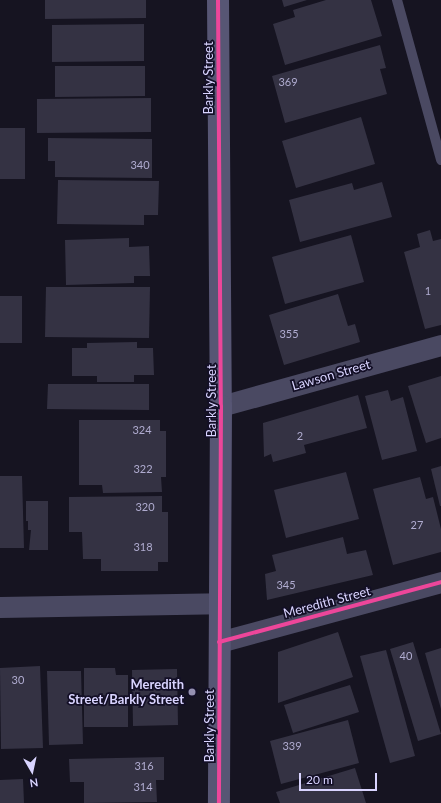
<!DOCTYPE html>
<html>
<head>
<meta charset="utf-8">
<style>
	body { margin:0 }
	#map { position:relative; width:441px; height:803px; overflow:hidden; background:#161421; font-family:Lato,sans-serif }
	div>[style] { position:absolute }
	.building>* { inset:0; background:#343243 }
	.service>* { height:10px; margin:-5px; padding:0 5px; transform-origin:5px; border-radius:5px; background:#4a4962 }
	.minor>* { height:21px; margin:-10.5px; padding:0 10.5px; transform-origin:10.5px; border-radius:10.5px; background:#4a4962 }
	.secondary>* { height:22px; margin:-11px; padding:0 11px; transform-origin:11px; border-radius:11px; background:#575674 }
	.cycleway>* { height:4px; margin:-2px; padding:0 2px; transform-origin:2px; border-radius:2px; background:#ed469a }
	.dots>* { width:11px; height:11px; translate:-50% -50%; box-sizing:border-box; border:2px solid #130f26; border-radius:50% }
	span { translate:-50% -50%; white-space:nowrap; text-align:center; line-height:1.15; -webkit-text-stroke:3.5px #130f26; paint-order:stroke }
	.number-label { font-size:11px; color:#b0acd0 }
	.number-label span { -webkit-text-stroke-width:0 }
	.street-label { font-size:13px; color:#d9d4ff }
	.poi-label { font-size:13px; color:#d9d4ff; font-weight:700 }
	.right { translate:-100% -50%; text-align:right }
	.north { position:absolute; left:12px; top:751px; width:40px; height:40px; -webkit-text-stroke:3px #130f26; paint-order:stroke; rotate:171deg; font-size:11px; font-weight:700; line-height:16px; text-align:center; color:#d9d4ff }
	.north::after { content:''; display:block; margin:auto; width:14px; height:18px; background:#d9d4ff; clip-path:polygon(50% 0,100% 100%,50% 72%,0 100%) }
	.scale { position:absolute; left:299px; top:773px; width:78px; height:18px; box-sizing:border-box; border:2px solid #d9d4ff; border-top:0; padding-left:5px; font-size:12px; line-height:14px; white-space:nowrap; color:#d9d4ff; -webkit-text-stroke:3px #130f26; paint-order:stroke }
</style>
</head>
<body>
<div id="map">
	<div class="building">
		<i style="clip-path:polygon(45px 0,146px 0,146px 18px,45px 19px)"></i>
		<i style="clip-path:polygon(282px 0,307px 0,284px 7px)"></i>
		<i style="clip-path:polygon(326px 0,371px 0,382px 36px,285px 65px,273px 24px,295px 17px,293px 10px)"></i>
		<i style="clip-path:polygon(144px 24px,144px 61px,52px 62px,52px 25px)"></i>
		<i style="clip-path:polygon(380px 45px,386px 68px,380px 69px,387px 94px,285px 123px,272px 76px)"></i>
		<i style="clip-path:polygon(55px 66px,145px 66px,145px 96px,55px 97px)"></i>
		<i style="clip-path:polygon(151px 98px,151px 132px,37px 133px,37px 99px)"></i>
		<i style="clip-path:polygon(361px 117px,375px 164px,296px 188px,282px 141px)"></i>
		<i style="clip-path:polygon(0 128px,25px 128px,25px 179px,0 179px)"></i>
		<i style="clip-path:polygon(48px 138px,152px 139px,152px 178px,55px 177px,55px 161px,48px 161px)"></i>
		<i style="clip-path:polygon(58px 180px,159px 181px,158px 215px,144px 215px,144px 225px,57px 224px)"></i>
		<i style="clip-path:polygon(382px 182px,392px 217px,300px 242px,289px 200px,352px 183px,354px 190px)"></i>
		<i style="clip-path:polygon(430px 230px,433px 241px,441px 239px,441px 325px,425px 329px,404px 252px,420px 247px,417px 234px)"></i>
		<i style="clip-path:polygon(351px 235px,364px 282px,285px 304px,272px 257px)"></i>
		<i style="clip-path:polygon(129px 238px,129px 247px,149px 246px,150px 276px,134px 276px,134px 283px,66px 285px,65px 240px)"></i>
		<i style="clip-path:polygon(46px 287px,150px 287px,149px 338px,45px 337px)"></i>
		<i style="clip-path:polygon(338px 294px,348px 326px,355px 324px,360px 342px,284px 365px,269px 315px)"></i>
		<i style="clip-path:polygon(0 296px,22px 296px,22px 343px,0 343px)"></i>
		<i style="clip-path:polygon(137px 342px,137px 348px,153px 348px,154px 375px,134px 375px,134px 382px,97px 382px,97px 376px,72px 376px,72px 348px,87px 348px,87px 343px)"></i>
		<i style="clip-path:polygon(441px 376px,441px 438px,426px 443px,408px 386px)"></i>
		<i style="clip-path:polygon(48px 384px,149px 384px,149px 410px,47px 409px)"></i>
		<i style="clip-path:polygon(388px 390px,391px 401px,403px 397px,417px 451px,382px 460px,365px 396px)"></i>
		<i style="clip-path:polygon(358px 395px,367px 428px,304px 445px,306px 453px,273px 462px,271px 454px,264px 457px,263px 423px)"></i>
		<i style="clip-path:polygon(79px 420px,160px 420px,160px 431px,166px 431px,166px 477px,161px 477px,162px 492px,103px 493px,102px 485px,79px 485px)"></i>
		<i style="clip-path:polygon(441px 466px,441px 506px,440px 506px,431px 469px)"></i>
		<i style="clip-path:polygon(346px 472px,359px 519px,286px 538px,274px 490px)"></i>
		<i style="clip-path:polygon(0 476px,22px 476px,24px 548px,0 548px)"></i>
		<i style="clip-path:polygon(420px 477px,426px 499px,433px 497px,441px 529px,441px 552px,393px 565px,373px 489px)"></i>
		<i style="clip-path:polygon(162px 496px,162px 512px,168px 512px,168px 562px,158px 562px,158px 571px,101px 571px,101px 559px,83px 559px,82px 532px,69px 532px,69px 497px)"></i>
		<i style="clip-path:polygon(26px 501px,48px 501px,48px 550px,29px 550px,31px 530px,28px 530px,28px 521px,26px 521px)"></i>
		<i style="clip-path:polygon(343px 537px,347px 554px,366px 550px,373px 575px,267px 600px,265px 574px,276px 571px,272px 555px)"></i>
		<i style="clip-path:polygon(338px 632px,353px 677px,278px 703px,278px 652px)"></i>
		<i style="clip-path:polygon(413px 642px,441px 734px,418px 741px,390px 649px)"></i>
		<i style="clip-path:polygon(441px 648px,441px 709px,425px 653px)"></i>
		<i style="clip-path:polygon(386px 650px,415px 756px,390px 763px,360px 656px)"></i>
		<i style="clip-path:polygon(40px 666px,43px 748px,1px 749px,0 668px)"></i>
		<i style="clip-path:polygon(84px 668px,115px 668px,116px 675px,128px 675px,128px 727px,84px 727px)"></i>
		<i style="clip-path:polygon(177px 669px,178px 725px,133px 726px,132px 670px)"></i>
		<i style="clip-path:polygon(47px 671px,81px 671px,83px 744px,49px 745px)"></i>
		<i style="clip-path:polygon(350px 685px,359px 712px,293px 733px,284px 705px)"></i>
		<i style="clip-path:polygon(348px 720px,359px 763px,281px 784px,270px 741px)"></i>
		<i style="clip-path:polygon(164px 757px,164px 780px,156px 780px,157px 802px,84px 803px,84px 782px,70px 782px,69px 759px)"></i>
		<i style="clip-path:polygon(355px 768px,366px 803px,280px 803px,276px 792px)"></i>
		<i style="clip-path:polygon(23px 779px,24px 803px,0 803px,0 780px)"></i>
	</div>
	<div class="service">
		<i style="left:397px;top:0;width:166px;rotate:74.6deg"></i>
	</div>
	<div class="minor">
		<i style="left:221px;top:406px;width:228px;rotate:-15.5deg"></i>
		<i style="left:0;top:607px;width:219px;rotate:-1deg"></i>
		<i style="left:219px;top:642px;width:230px;rotate:-15.1deg"></i>
	</div>
	<div class="secondary">
		<i style="left:218px;top:0;width:406px;rotate:89.6deg"></i>
		<i style="left:221px;top:406px;width:397px;rotate:90.3deg"></i>
	</div>
	<div class="cycleway">
		<i style="left:218px;top:0;width:406px;rotate:89.6deg"></i>
		<i style="left:221px;top:406px;width:397px;rotate:90.3deg"></i>
		<i style="left:219px;top:642px;width:230px;rotate:-15.1deg"></i>
	</div>
	<div class="dots">
		<i style="left:192px;top:692px;background:#9591b1"></i>
	</div>
	<div class="number-label">
		<span style="left:288px;top:82px">369</span>
		<span style="left:140px;top:165px">340</span>
		<span style="left:428px;top:291px">1</span>
		<span style="left:289px;top:334px">355</span>
		<span style="left:142px;top:430px">324</span>
		<span style="left:300px;top:436px">2</span>
		<span style="left:143px;top:469px">322</span>
		<span style="left:145px;top:507px">320</span>
		<span style="left:417px;top:525px">27</span>
		<span style="left:143px;top:547px">318</span>
		<span style="left:286px;top:585px">345</span>
		<span style="left:406px;top:656px">40</span>
		<span style="left:18px;top:680px">30</span>
		<span style="left:292px;top:746px">339</span>
		<span style="left:144px;top:766px">316</span>
		<span style="left:143px;top:787px">314</span>
	</div>
	<div class="street-label">
		<span style="left:208px;top:78px;rotate:-90deg">Barkly Street</span>
		<span style="left:331px;top:375px;rotate:-16deg">Lawson Street</span>
		<span style="left:211px;top:401px;rotate:-90deg">Barkly Street</span>
		<span style="left:327px;top:602px;rotate:-15deg">Meredith Street</span>
		<span style="left:209px;top:726px;rotate:-90deg">Barkly Street</span>
	</div>
	<div class="poi-label">
		<span class="right" style="left:184px;top:692px">Meredith<br>Street/Barkly Street</span>
	</div>
	<div class="north">N</div>
	<div class="scale">20 m</div>
</div>
</body>
</html>
